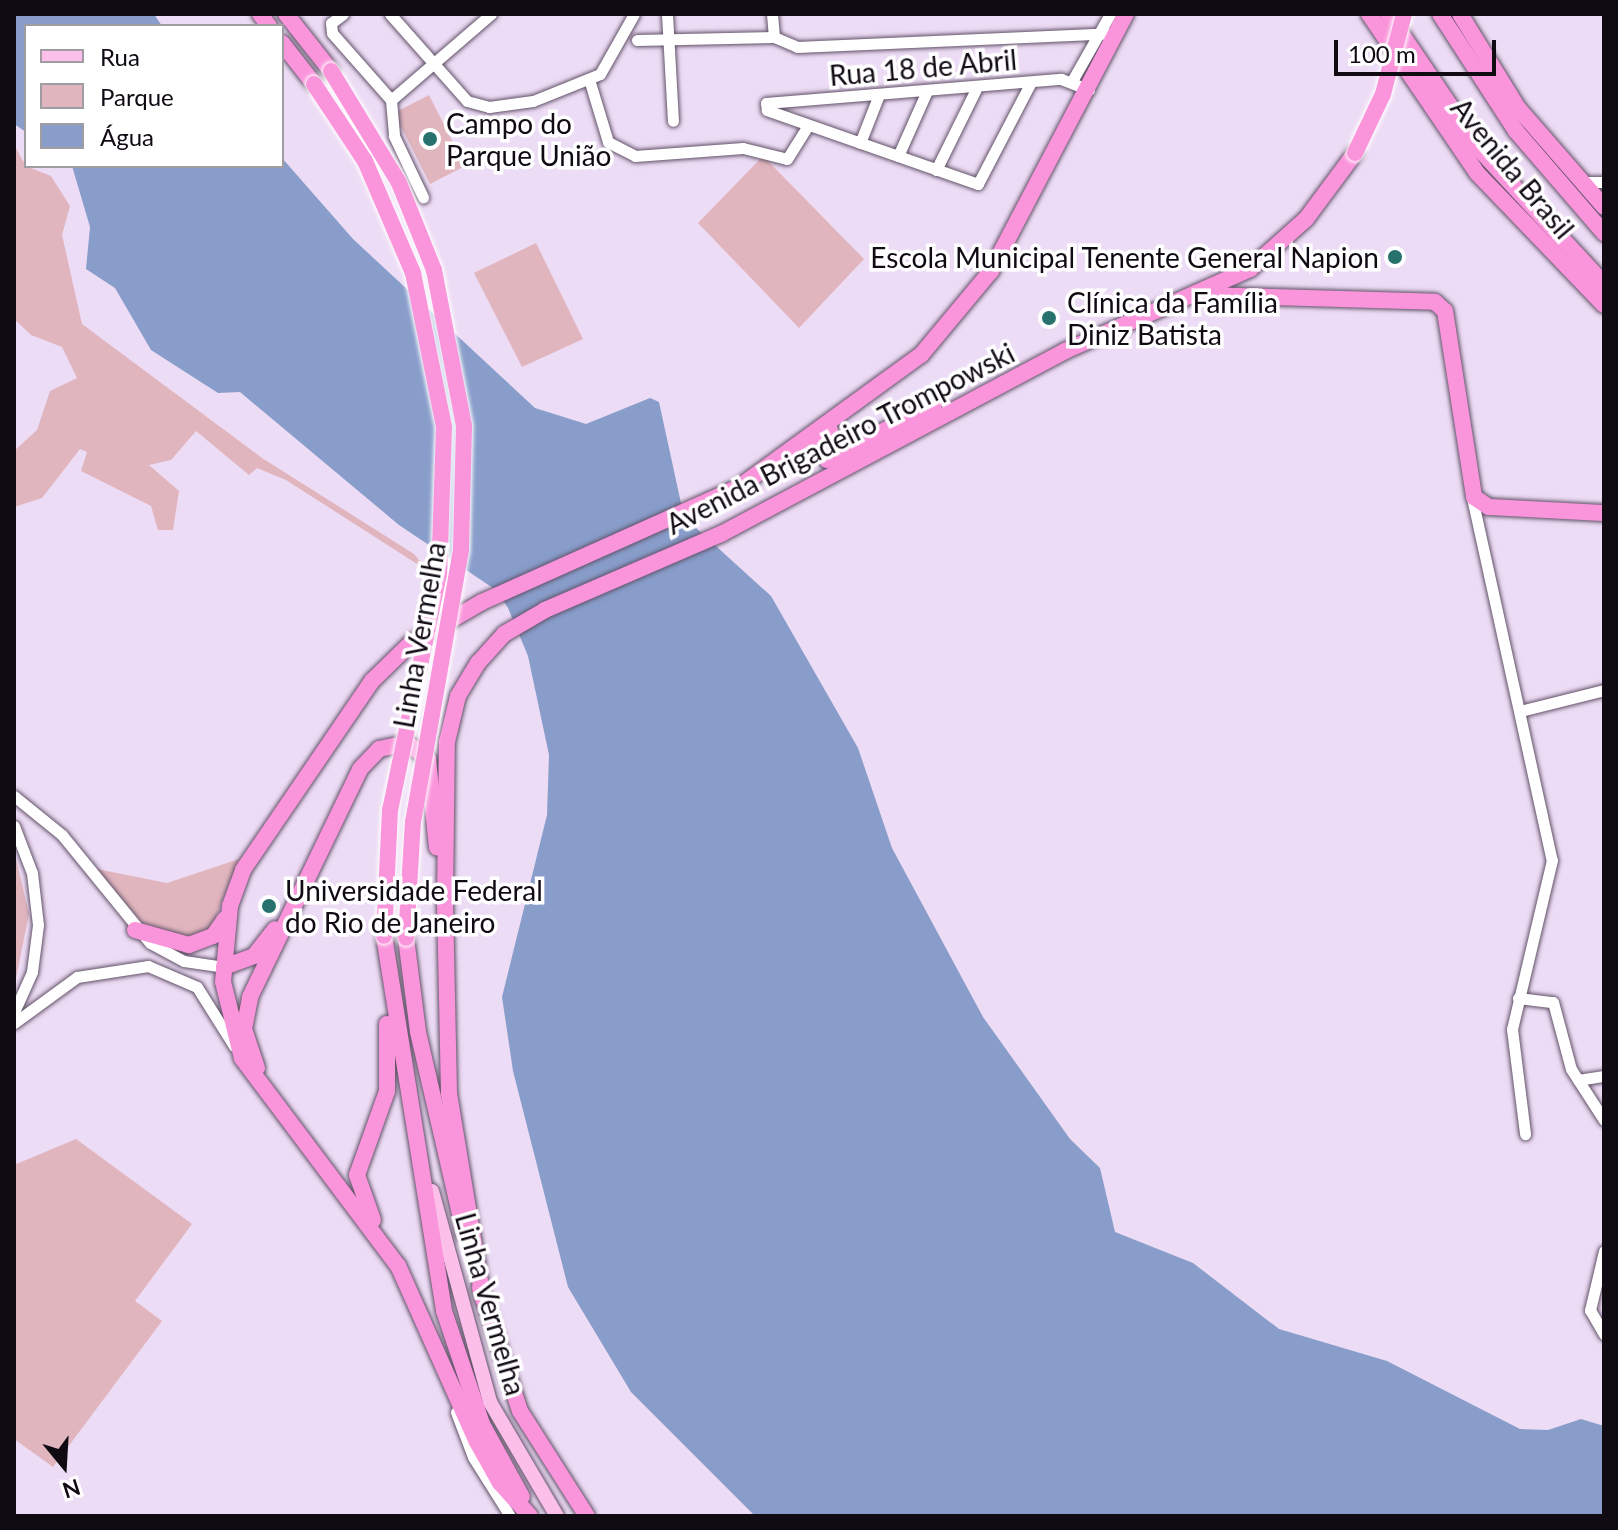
<!DOCTYPE html>
<html>
<head>
<meta charset="utf-8">
<style>
	body { margin:0 }
	#map { position:relative; width:1618px; height:1530px; overflow:hidden; background:#eddcf5; font-family:Lato,sans-serif }
	div>[style] { position:absolute }
	.green>* { inset:0; background:#e1b5be }
	.water>* { inset:0; background:#889dca }
	.roads { filter:drop-shadow(0 0 2px #625369) drop-shadow(0 0 2px #625369) }
	.minor>* { height:11px; margin:-5.5px; padding:0 5.5px; transform-origin:5.5px; border-radius:5.5px; background:#fff }
	.major>* { height:14px; margin:-7px; padding:0 7px; transform-origin:7px; border-radius:7px; background:#fcbfe9 }
	.highway>* { height:16px; margin:-8px; padding:0 8px; transform-origin:8px; border-radius:8px; background:#fa94db }
	.bridges { filter:drop-shadow(0 0 2px #fff) drop-shadow(0 0 2px #fff) }
	.highway-bridge>* { height:16px; margin:-8px; padding:0 8px; transform-origin:8px; border-radius:8px; background:#fa94db }
	.dots>* { width:22px; height:22px; translate:-50% -50%; box-sizing:border-box; border:4px solid #fff; border-radius:50% }
	span { translate:-50% -50%; white-space:nowrap; text-align:center; line-height:1.15; -webkit-text-stroke:7px #fff; paint-order:stroke }
	.street-label { font-size:28px; color:#100a13 }
	.poi-label { font-size:28px; color:#100a13 }
	.left { translate:0 -50%; text-align:left }
	.right { translate:-100% -50%; text-align:right }
	.frame { position:absolute; inset:0; border:16px solid #100a13; pointer-events:none }
	.legend { position:absolute; left:24px; top:24px; width:260px; height:144px; box-sizing:border-box; background:#fff; border:2px solid #9f9da1; margin:0; padding:10px 14px; list-style:none; font-size:24px; color:#100a13 }
	.legend li { display:flex; align-items:center; gap:16px; height:40px }
	.legend b { width:40px; border:2px solid #9f9da1 }
	.north { position:absolute; left:24px; top:1426px; width:80px; height:80px; -webkit-text-stroke:6px #fff; paint-order:stroke; rotate:162deg; font-size:22px; font-weight:700; line-height:32px; text-align:center; color:#100a13 }
	.north::after { content:''; display:block; margin:auto; width:28px; height:36px; background:#100a13; clip-path:polygon(50% 0,100% 100%,50% 72%,0 100%) }
	.scale { position:absolute; left:1334px; top:40px; width:162px; height:36px; box-sizing:border-box; border:4px solid #100a13; border-top:0; padding-left:10px; font-size:24px; line-height:28px; white-space:nowrap; color:#100a13; -webkit-text-stroke:6px #fff; paint-order:stroke }
</style>
</head>
<body>
<div id="map">
	<div class="green">
		<i style="clip-path:polygon(429px 95px,465px 166px,430px 184px,394px 113px)"></i>
		<i style="clip-path:polygon(14px 145px,26px 166px,51px 176px,70px 206px,62px 235px,82px 324px,262px 458px,414px 554px,428px 571px,286px 480px,257px 468px,249px 475px,196px 431px,171px 460px,149px 465px,179px 491px,173px 530px,158px 530px,151px 506px,81px 471px,87px 452px,80px 449px,42px 498px,14px 507px,14px 451px,37px 430px,50px 391px,77px 378px,62px 347px,31px 335px,14px 319px)"></i>
		<i style="clip-path:polygon(763px 156px,864px 259px,799px 328px,698px 223px)"></i>
		<i style="clip-path:polygon(536px 243px,583px 339px,522px 367px,474px 273px)"></i>
		<i style="clip-path:polygon(14px 850px,29px 914px,14px 988px)"></i>
		<i style="clip-path:polygon(239px 859px,210px 932px,191px 938px,142px 923px,97px 869px,167px 883px)"></i>
		<i style="clip-path:polygon(76px 1139px,192px 1224px,135px 1301px,162px 1321px,53px 1467px,14px 1439px,14px 1165px)"></i>
	</div>
	<div class="water">
		<i style="clip-path:polygon(14px 14px,154px 14px,162px 26px,26px 26px,26px 132px,14px 124px)"></i>
		<i style="clip-path:polygon(282px 158px,353px 239px,535px 408px,586px 424px,650px 398px,659px 402px,684px 517px,771px 596px,858px 748px,892px 848px,983px 1017px,1070px 1139px,1100px 1168px,1115px 1232px,1193px 1263px,1279px 1329px,1387px 1361px,1520px 1429px,1548px 1430px,1581px 1419px,1604px 1426px,1604px 1516px,755px 1516px,631px 1392px,568px 1287px,513px 1071px,502px 997px,547px 815px,549px 755px,528px 656px,508px 608px,496px 590px,399px 525px,240px 392px,218px 393px,151px 350px,115px 288px,86px 269px,90px 227px,72px 166px,282px 166px)"></i>
	</div>
	<div class="roads">
		<div class="minor">
			<i style="left:343px;top:14px;width:15px;rotate:143deg"></i>
			<i style="left:331px;top:23px;width:10px;rotate:84deg"></i>
			<i style="left:332px;top:33px;width:89px;rotate:48.6deg"></i>
			<i style="left:390px;top:14px;width:116px;rotate:48.5deg"></i>
			<i style="left:467px;top:101px;width:23px;rotate:15deg"></i>
			<i style="left:489px;top:107px;width:44px;rotate:-7.8deg"></i>
			<i style="left:533px;top:101px;width:72px;rotate:-21.9deg"></i>
			<i style="left:600px;top:74px;width:69px;rotate:-60.5deg"></i>
			<i style="left:667px;top:14px;width:107px;rotate:86.8deg"></i>
			<i style="left:772px;top:14px;width:23px;rotate:85deg"></i>
			<i style="left:637px;top:40px;width:137px;rotate:-1.3deg"></i>
			<i style="left:774px;top:37px;width:25px;rotate:23deg"></i>
			<i style="left:797px;top:47px;width:320px;rotate:-2.5deg"></i>
			<i style="left:589px;top:79px;width:66px;rotate:73.2deg"></i>
			<i style="left:608px;top:142px;width:30px;rotate:27deg"></i>
			<i style="left:635px;top:156px;width:108px;rotate:-4.2deg"></i>
			<i style="left:743px;top:148px;width:45px;rotate:14deg"></i>
			<i style="left:787px;top:159px;width:40px;rotate:-58deg"></i>
			<i style="left:1072px;top:81px;width:77px;rotate:-60.4deg"></i>
			<i style="left:1031px;top:82px;width:115px;rotate:117.5deg"></i>
			<i style="left:978px;top:184px;width:224px;rotate:-160.7deg"></i>
			<i style="left:767px;top:110px;width:7px;rotate:-98deg"></i>
			<i style="left:766px;top:103px;width:296px;rotate:-4.7deg"></i>
			<i style="left:1061px;top:79px;width:30px;rotate:21deg"></i>
			<i style="left:391px;top:100px;width:132px;rotate:-40.7deg"></i>
			<i style="left:391px;top:100px;width:36px;rotate:85deg"></i>
			<i style="left:394px;top:136px;width:68px;rotate:64.6deg"></i>
			<i style="left:860px;top:143px;width:49px;rotate:-68.6deg"></i>
			<i style="left:898px;top:156px;width:69px;rotate:-66deg"></i>
			<i style="left:936px;top:170px;width:90px;rotate:-63.7deg"></i>
			<i style="left:1581px;top:182px;width:23px"></i>
			<i style="left:1471px;top:493px;width:376px;rotate:77.6deg"></i>
			<i style="left:1552px;top:860px;width:174px;rotate:103.3deg"></i>
			<i style="left:1512px;top:1029px;width:106px;rotate:82.9deg"></i>
			<i style="left:1520px;top:711px;width:87px;rotate:-14deg"></i>
			<i style="left:14px;top:796px;width:62px;rotate:39.1deg"></i>
			<i style="left:62px;top:835px;width:139px;rotate:50.8deg"></i>
			<i style="left:150px;top:943px;width:38px;rotate:28deg"></i>
			<i style="left:184px;top:961px;width:40px;rotate:8.5deg"></i>
			<i style="left:14px;top:826px;width:50px;rotate:69deg"></i>
			<i style="left:32px;top:873px;width:52px;rotate:83.4deg"></i>
			<i style="left:38px;top:925px;width:47px;rotate:97.3deg"></i>
			<i style="left:32px;top:972px;width:44px;rotate:114.2deg"></i>
			<i style="left:1518px;top:998px;width:35px;rotate:7deg"></i>
			<i style="left:1553px;top:1002px;width:69px;rotate:75deg"></i>
			<i style="left:1571px;top:1069px;width:61px;rotate:57.1deg"></i>
			<i style="left:14px;top:1023px;width:78px;rotate:-36.1deg"></i>
			<i style="left:77px;top:977px;width:72px;rotate:-8.8deg"></i>
			<i style="left:148px;top:966px;width:53px;rotate:23.2deg"></i>
			<i style="left:197px;top:987px;width:70px;rotate:57.9deg"></i>
			<i style="left:1578px;top:1080px;width:26px;rotate:-9deg"></i>
			<i style="left:1604px;top:1251px;width:61px;rotate:103.3deg"></i>
			<i style="left:1590px;top:1310px;width:28px;rotate:60deg"></i>
			<i style="left:456px;top:1412px;width:48px;rotate:69.3deg"></i>
			<i style="left:473px;top:1457px;width:70px;rotate:57.9deg"></i>
		</div>
		<div class="major">
			<i style="left:432px;top:1191px;width:219px;rotate:74.6deg"></i>
			<i style="left:490px;top:1402px;width:132px;rotate:59.6deg"></i>
		</div>
		<div class="highway">
			<i style="left:260px;top:14px;width:15px;rotate:53deg"></i>
			<i style="left:286px;top:14px;width:73px;rotate:51.7deg"></i>
			<i style="left:1369px;top:14px;width:192px;rotate:55.8deg"></i>
			<i style="left:1477px;top:173px;width:183px;rotate:46.1deg"></i>
			<i style="left:1388px;top:14px;width:164px;rotate:55.9deg"></i>
			<i style="left:1480px;top:150px;width:183px;rotate:47.2deg"></i>
			<i style="left:1440px;top:14px;width:140px;rotate:57deg"></i>
			<i style="left:1516px;top:131px;width:135px;rotate:49.2deg"></i>
			<i style="left:1460px;top:14px;width:110px;rotate:58.3deg"></i>
			<i style="left:1518px;top:108px;width:131px;rotate:49deg"></i>
			<i style="left:282px;top:43px;width:52px;rotate:52deg"></i>
			<i style="left:1204px;top:295px;width:231px;rotate:1.7deg"></i>
			<i style="left:1435px;top:302px;width:13px;rotate:42deg"></i>
			<i style="left:1445px;top:311px;width:188px;rotate:81.1deg"></i>
			<i style="left:1474px;top:497px;width:18px;rotate:34deg"></i>
			<i style="left:1489px;top:507px;width:115px;rotate:3deg"></i>
			<i style="left:830px;top:430px;width:21px;rotate:129deg"></i>
			<i style="left:817px;top:446px;width:17px;rotate:54deg"></i>
			<i style="left:827px;top:460px;width:120px;rotate:-27.2deg"></i>
			<i style="left:135px;top:930px;width:56px;rotate:15.5deg"></i>
			<i style="left:189px;top:945px;width:26px;rotate:-21deg"></i>
			<i style="left:213px;top:936px;width:21px;rotate:-55deg"></i>
			<i style="left:384px;top:936px;width:380px;rotate:80.9deg"></i>
			<i style="left:444px;top:1311px;width:119px;rotate:71.4deg"></i>
			<i style="left:482px;top:1424px;width:83px;rotate:61.3deg"></i>
			<i style="left:406px;top:938px;width:95px;rotate:82.7deg"></i>
			<i style="left:418px;top:1032px;width:208px;rotate:77deg"></i>
			<i style="left:224px;top:967px;width:32px;rotate:-20deg"></i>
			<i style="left:254px;top:956px;width:34px;rotate:-52deg"></i>
			<i style="left:257px;top:1068px;width:41px;rotate:-108.4deg"></i>
			<i style="left:244px;top:1029px;width:33px;rotate:-79deg"></i>
			<i style="left:250px;top:997px;width:253px;rotate:-64.2deg"></i>
			<i style="left:360px;top:769px;width:28px;rotate:-46deg"></i>
			<i style="left:379px;top:749px;width:29px;rotate:-12deg"></i>
			<i style="left:407px;top:743px;width:26px;rotate:37deg"></i>
			<i style="left:428px;top:759px;width:89px;rotate:84.2deg"></i>
			<i style="left:373px;top:1220px;width:48px;rotate:-109.6deg"></i>
			<i style="left:357px;top:1175px;width:89px;rotate:-70.3deg"></i>
			<i style="left:387px;top:1091px;width:67px;rotate:-90deg"></i>
			<i style="left:480px;top:1288px;width:129px;rotate:72deg"></i>
			<i style="left:520px;top:1411px;width:125px;rotate:57.5deg"></i>
			<i style="left:483px;top:1299px;width:209px;rotate:-99.4deg"></i>
			<i style="left:449px;top:1093px;width:196px;rotate:-91.2deg"></i>
			<i style="left:445px;top:897px;width:155px;rotate:-89.3deg"></i>
			<i style="left:447px;top:742px;width:47px;rotate:-76.6deg"></i>
			<i style="left:458px;top:696px;width:39px;rotate:-59deg"></i>
			<i style="left:478px;top:663px;width:39px;rotate:-48deg"></i>
			<i style="left:504px;top:634px;width:48px;rotate:-30.3deg"></i>
			<i style="left:545px;top:610px;width:192px;rotate:-23.4deg"></i>
			<i style="left:721px;top:534px;width:390px;rotate:-28deg"></i>
			<i style="left:1065px;top:351px;width:202px;rotate:-23.9deg"></i>
			<i style="left:1250px;top:269px;width:75px;rotate:-41.8deg"></i>
			<i style="left:1306px;top:219px;width:82px;rotate:-53.4deg"></i>
			<i style="left:530px;top:1516px;width:45px;rotate:-132.3deg"></i>
			<i style="left:500px;top:1483px;width:49px;rotate:-119.2deg"></i>
			<i style="left:476px;top:1440px;width:191px;rotate:-114.1deg"></i>
			<i style="left:398px;top:1266px;width:260px;rotate:-126.9deg"></i>
			<i style="left:242px;top:1058px;width:78px;rotate:-104deg"></i>
			<i style="left:223px;top:982px;width:76px;rotate:-84.7deg"></i>
			<i style="left:230px;top:906px;width:38px;rotate:-70deg"></i>
			<i style="left:243px;top:870px;width:229px;rotate:-55.7deg"></i>
			<i style="left:372px;top:681px;width:54px;rotate:-44.3deg"></i>
			<i style="left:411px;top:643px;width:82px;rotate:-30deg"></i>
			<i style="left:482px;top:602px;width:282px;rotate:-24.1deg"></i>
			<i style="left:739px;top:487px;width:225px;rotate:-36deg"></i>
			<i style="left:921px;top:355px;width:109px;rotate:-50.2deg"></i>
			<i style="left:991px;top:271px;width:290px;rotate:-62.3deg"></i>
		</div>
	</div>
	<div class="bridges">
		<div class="highway-bridge">
			<i style="left:331px;top:71px;width:131px;rotate:58.7deg"></i>
			<i style="left:399px;top:183px;width:94px;rotate:68.1deg"></i>
			<i style="left:434px;top:270px;width:159px;rotate:79.1deg"></i>
			<i style="left:464px;top:426px;width:124px;rotate:91.4deg"></i>
			<i style="left:461px;top:550px;width:275px;rotate:100deg"></i>
			<i style="left:413px;top:821px;width:117px;rotate:93.4deg"></i>
			<i style="left:314px;top:84px;width:92px;rotate:56.5deg"></i>
			<i style="left:365px;top:161px;width:122px;rotate:66.8deg"></i>
			<i style="left:413px;top:273px;width:157px;rotate:78.6deg"></i>
			<i style="left:444px;top:427px;width:147px;rotate:91.9deg"></i>
			<i style="left:439px;top:574px;width:241px;rotate:101.7deg"></i>
			<i style="left:390px;top:810px;width:126px;rotate:92.7deg"></i>
			<i style="left:1355px;top:153px;width:65px;rotate:-64.6deg"></i>
			<i style="left:1383px;top:94px;width:83px;rotate:-75.3deg"></i>
		</div>
	</div>
	<div class="dots">
		<i style="left:430px;top:139px;background:#28726d"></i>
		<i style="left:1395px;top:257px;background:#28726d"></i>
		<i style="left:1049px;top:318px;background:#28726d"></i>
		<i style="left:269px;top:906px;background:#28726d"></i>
	</div>
	<div class="street-label">
		<span style="left:923px;top:67px;rotate:-5deg">Rua 18 de Abril</span>
		<span style="left:1513px;top:168px;rotate:50deg">Avenida Brasil</span>
		<span style="left:840px;top:438px;rotate:-27deg">Avenida Brigadeiro Trompowski</span>
		<span style="left:419px;top:635px;rotate:-80deg">Linha Vermelha</span>
		<span style="left:491px;top:1304px;rotate:74deg">Linha Vermelha</span>
	</div>
	<div class="poi-label">
		<span class="left" style="left:446px;top:139px">Campo do<br>Parque União</span>
		<span class="right" style="left:1379px;top:257px">Escola Municipal Tenente General Napion</span>
		<span class="left" style="left:1067px;top:318px">Clínica da Família<br>Diniz Batista</span>
		<span class="left" style="left:285px;top:906px">Universidade Federal<br>do Rio de Janeiro</span>
	</div>
	<div class="frame"></div>
	<ul class="legend">
	<li><b style="height:10px;background:#fcbfe9"></b>Rua</li>
	<li><b style="height:22px;background:#e1b5be"></b>Parque</li>
	<li><b style="height:22px;background:#889dca"></b>Água</li>
	</ul>
	<div class="north">N</div>
	<div class="scale">100 m</div>
</div>
</body>
</html>
